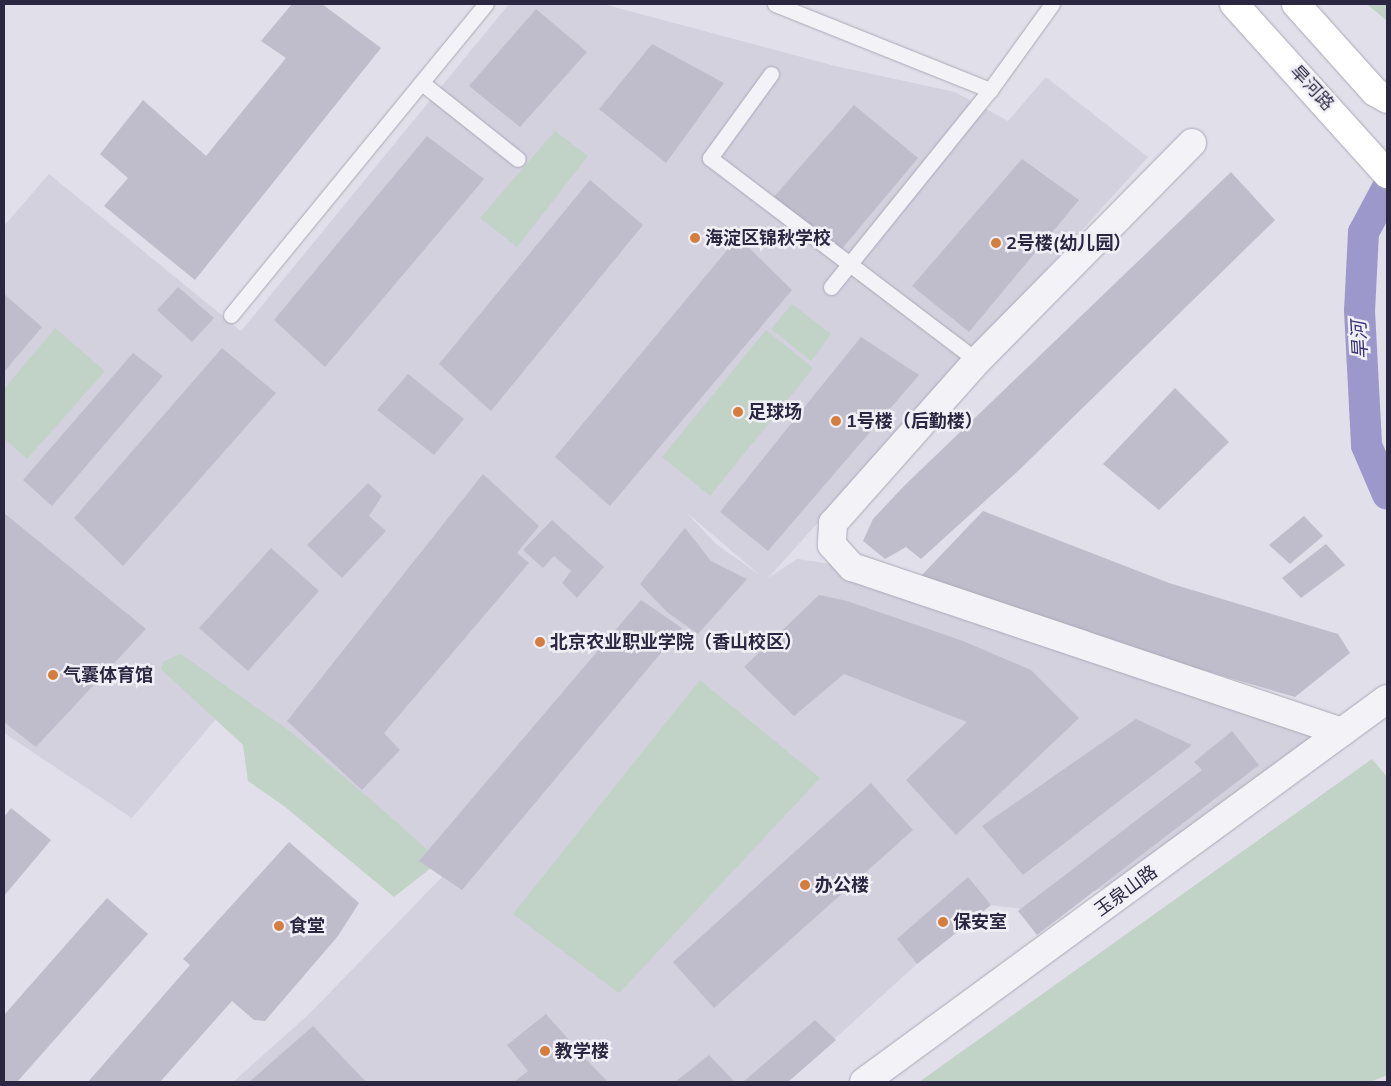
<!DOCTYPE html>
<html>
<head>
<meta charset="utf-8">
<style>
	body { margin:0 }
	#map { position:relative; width:1391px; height:1086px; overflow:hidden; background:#e1dfe9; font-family:Mulish,"Noto Sans SC",sans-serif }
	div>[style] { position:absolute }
	.built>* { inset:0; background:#d3d1de }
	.green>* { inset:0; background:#c0d3c6 }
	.canal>* { height:31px; margin:-15.5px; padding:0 15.5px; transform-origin:15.5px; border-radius:15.5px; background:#9d98cb }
	.building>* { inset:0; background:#bfbccc }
	.roads { filter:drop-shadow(0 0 1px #aba8b7) drop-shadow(0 0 1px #aba8b7) }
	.service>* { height:15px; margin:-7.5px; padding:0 7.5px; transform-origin:7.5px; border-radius:7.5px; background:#f3f2f7 }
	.minor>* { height:28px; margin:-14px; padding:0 14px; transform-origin:14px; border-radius:14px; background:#f3f2f7 }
	.primary>* { height:28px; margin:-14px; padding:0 14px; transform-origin:14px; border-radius:14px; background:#fff }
	.dots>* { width:14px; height:14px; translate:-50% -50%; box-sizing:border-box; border:2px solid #f0eff6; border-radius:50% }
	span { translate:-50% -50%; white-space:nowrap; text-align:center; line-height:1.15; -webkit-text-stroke:5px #f0eff6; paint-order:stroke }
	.street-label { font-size:18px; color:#2c2741 }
	.poi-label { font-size:18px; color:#2c2741; font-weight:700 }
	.left { translate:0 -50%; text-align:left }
	.water-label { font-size:19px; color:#382f77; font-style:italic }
	.frame { position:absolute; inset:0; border:5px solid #2c2741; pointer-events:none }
</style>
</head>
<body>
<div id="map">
	<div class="built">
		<i style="clip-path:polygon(evenodd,509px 4px,603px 4px,835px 66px,955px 92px,1008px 121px,1046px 77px,1148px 157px,768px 578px,797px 559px,852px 567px,1342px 732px,1169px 859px,1046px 912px,990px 905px,917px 964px,787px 1082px,233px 1082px,308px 1015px,442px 877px,233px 699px,132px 818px,4px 733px,4px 226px,49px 174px,241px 331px,509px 4px,686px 512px,760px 575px,716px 544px,686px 512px)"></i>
	</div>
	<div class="green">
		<i style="clip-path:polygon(1367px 4px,1387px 4px,1387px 21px)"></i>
		<i style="clip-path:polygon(555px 131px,588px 156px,517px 247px,480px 218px)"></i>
		<i style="clip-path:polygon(792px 304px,831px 334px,811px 361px,771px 329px)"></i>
		<i style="clip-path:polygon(55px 328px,105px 371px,27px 459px,4px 438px,4px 389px)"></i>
		<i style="clip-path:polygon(766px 330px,813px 368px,710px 496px,662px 457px)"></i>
		<i style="clip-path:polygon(181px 654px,291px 732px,383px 810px,433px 855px,431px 868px,394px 897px,284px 806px,248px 781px,243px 745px,161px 669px,164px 661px)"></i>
		<i style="clip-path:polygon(700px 680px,820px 778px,619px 993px,513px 914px)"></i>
		<i style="clip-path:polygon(1372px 759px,1387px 777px,1387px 1075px,1370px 1082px,919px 1082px)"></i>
	</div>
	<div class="canal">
		<i style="left:1387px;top:187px;width:51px;rotate:118.1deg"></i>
		<i style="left:1363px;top:232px;width:78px;rotate:92.9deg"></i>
		<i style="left:1359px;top:310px;width:135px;rotate:87deg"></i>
		<i style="left:1366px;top:445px;width:53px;rotate:66.8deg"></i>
	</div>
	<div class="building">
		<i style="clip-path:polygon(292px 4px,322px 4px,381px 48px,195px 280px,104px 206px,128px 178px,100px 154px,143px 100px,206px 156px,286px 58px,261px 41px)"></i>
		<i style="clip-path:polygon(536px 9px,587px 52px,520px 127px,469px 86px)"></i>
		<i style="clip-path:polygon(652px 44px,724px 83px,666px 163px,599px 109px)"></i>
		<i style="clip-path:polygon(854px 105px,918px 158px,840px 251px,773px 198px)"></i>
		<i style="clip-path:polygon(427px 136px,484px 179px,325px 367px,274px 320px)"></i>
		<i style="clip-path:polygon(1022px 159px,1079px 200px,969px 332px,912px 286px)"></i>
		<i style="clip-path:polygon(1231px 172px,1275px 220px,1017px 472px,921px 559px,906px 547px,885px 559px,863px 541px,873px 519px,904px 486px)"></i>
		<i style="clip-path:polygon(590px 180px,643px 225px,491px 411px,439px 364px)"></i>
		<i style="clip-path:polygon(738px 237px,792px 290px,610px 506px,555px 457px)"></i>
		<i style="clip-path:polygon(178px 287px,214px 318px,192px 342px,157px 310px)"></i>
		<i style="clip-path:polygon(4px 294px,42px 327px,4px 372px)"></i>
		<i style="clip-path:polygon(861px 337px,919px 375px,768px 551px,720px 512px)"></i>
		<i style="clip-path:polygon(222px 348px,276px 393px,123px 566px,74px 518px)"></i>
		<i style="clip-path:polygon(133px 353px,163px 376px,52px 506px,23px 480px)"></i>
		<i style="clip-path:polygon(408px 374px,464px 419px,434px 455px,377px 410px)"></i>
		<i style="clip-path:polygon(1175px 388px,1229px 442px,1159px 510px,1103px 464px)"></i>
		<i style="clip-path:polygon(483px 474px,539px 526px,517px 553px,529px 563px,384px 733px,400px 750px,362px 790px,287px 721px)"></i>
		<i style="clip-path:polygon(368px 483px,382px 496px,369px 516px,386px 531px,342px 578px,307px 545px)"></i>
		<i style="clip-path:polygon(983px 511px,1169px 583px,1338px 634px,1350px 653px,1295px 697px,1154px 656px,920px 577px)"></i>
		<i style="clip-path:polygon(4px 513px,146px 629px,36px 747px,4px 722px)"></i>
		<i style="clip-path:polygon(1304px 516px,1323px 536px,1290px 564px,1269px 545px)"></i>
		<i style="clip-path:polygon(552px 520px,604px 567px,577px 598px,562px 583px,571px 571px,554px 556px,543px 568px,523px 550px)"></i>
		<i style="clip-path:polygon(685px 528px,711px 561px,747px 579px,698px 634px,667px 612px,640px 584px)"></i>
		<i style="clip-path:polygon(1326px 544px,1345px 565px,1301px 598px,1282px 578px)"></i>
		<i style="clip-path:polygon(271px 548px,319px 591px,248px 671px,199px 628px)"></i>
		<i style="clip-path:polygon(819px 595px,847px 601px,963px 641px,1031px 670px,1079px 718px,956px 835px,906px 780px,967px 722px,844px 674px,794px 716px,744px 667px)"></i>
		<i style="clip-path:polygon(641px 600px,682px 628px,462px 890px,419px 861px)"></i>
		<i style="clip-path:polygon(1136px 719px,1192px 745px,1023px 875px,982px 826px)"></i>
		<i style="clip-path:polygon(1232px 731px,1259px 765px,1037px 935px,1018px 911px,1202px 770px,1194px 762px)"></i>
		<i style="clip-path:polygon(871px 783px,913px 830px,714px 1008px,673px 962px)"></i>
		<i style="clip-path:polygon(11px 808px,51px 840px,4px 896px,4px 817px)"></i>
		<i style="clip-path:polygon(289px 842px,359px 903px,338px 936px,265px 1021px,254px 1020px,232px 1001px,160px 1082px,88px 1082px,190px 965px,183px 959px)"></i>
		<i style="clip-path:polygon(968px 877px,991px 905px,917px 964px,897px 939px)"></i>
		<i style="clip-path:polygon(107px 898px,148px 934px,17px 1082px,4px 1082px,4px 1015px)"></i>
		<i style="clip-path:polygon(546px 1014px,584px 1057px,608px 1082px,514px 1082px,528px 1071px,507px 1045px)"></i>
		<i style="clip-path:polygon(815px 1020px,836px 1040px,788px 1082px,743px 1082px)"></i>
		<i style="clip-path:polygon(313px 1026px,366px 1082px,249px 1082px)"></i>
		<i style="clip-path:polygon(709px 1055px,735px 1082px,675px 1082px)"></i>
	</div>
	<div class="roads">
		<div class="service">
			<i style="left:775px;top:4px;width:232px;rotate:21.8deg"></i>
			<i style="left:990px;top:90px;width:106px;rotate:-54.2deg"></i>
			<i style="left:771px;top:74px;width:104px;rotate:126deg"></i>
			<i style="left:710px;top:158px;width:335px;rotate:37.2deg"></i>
			<i style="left:422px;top:83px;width:122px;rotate:38.4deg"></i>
			<i style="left:831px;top:287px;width:253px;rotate:-51.1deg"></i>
			<i style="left:231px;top:315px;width:402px;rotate:-50.7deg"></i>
		</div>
		<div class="minor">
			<i style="left:1192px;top:143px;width:306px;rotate:134.6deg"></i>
			<i style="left:977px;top:361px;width:217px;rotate:131.6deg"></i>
			<i style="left:833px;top:523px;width:22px;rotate:93deg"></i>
			<i style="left:832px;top:545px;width:30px;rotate:48deg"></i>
			<i style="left:852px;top:567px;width:517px;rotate:18.61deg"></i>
			<i style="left:864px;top:1082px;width:648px;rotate:-36.22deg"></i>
		</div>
		<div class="primary">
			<i style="left:1234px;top:4px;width:229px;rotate:48deg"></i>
			<i style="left:1296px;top:4px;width:118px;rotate:48.1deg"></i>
			<i style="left:1375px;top:92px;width:14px;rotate:30deg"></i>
		</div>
	</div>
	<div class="dots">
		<i style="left:695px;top:238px;background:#d47d3e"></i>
		<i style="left:996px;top:243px;background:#d47d3e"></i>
		<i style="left:738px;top:412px;background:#d47d3e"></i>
		<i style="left:836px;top:421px;background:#d47d3e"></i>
		<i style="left:540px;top:642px;background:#d47d3e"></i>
		<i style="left:53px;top:675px;background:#d47d3e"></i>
		<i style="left:805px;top:885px;background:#d47d3e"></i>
		<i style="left:943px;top:922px;background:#d47d3e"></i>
		<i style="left:279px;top:926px;background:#d47d3e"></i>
		<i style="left:545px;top:1051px;background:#d47d3e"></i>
	</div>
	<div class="street-label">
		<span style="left:1312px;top:88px;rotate:47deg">旱河路</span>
		<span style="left:1126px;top:891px;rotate:-36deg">玉泉山路</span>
	</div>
	<div class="poi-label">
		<span class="left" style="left:705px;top:238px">海淀区锦秋学校</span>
		<span class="left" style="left:1006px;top:243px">2号楼(幼儿园）</span>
		<span class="left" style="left:748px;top:412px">足球场</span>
		<span class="left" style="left:846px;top:421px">1号楼（后勤楼）</span>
		<span class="left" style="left:550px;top:642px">北京农业职业学院（香山校区）</span>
		<span class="left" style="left:63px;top:675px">气囊体育馆</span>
		<span class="left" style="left:815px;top:885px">办公楼</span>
		<span class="left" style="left:953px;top:922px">保安室</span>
		<span class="left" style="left:289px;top:926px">食堂</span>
		<span class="left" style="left:555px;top:1051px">教学楼</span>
	</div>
	<div class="water-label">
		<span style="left:1360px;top:340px;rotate:-93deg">旱河</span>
	</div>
	<div class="frame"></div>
</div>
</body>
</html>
